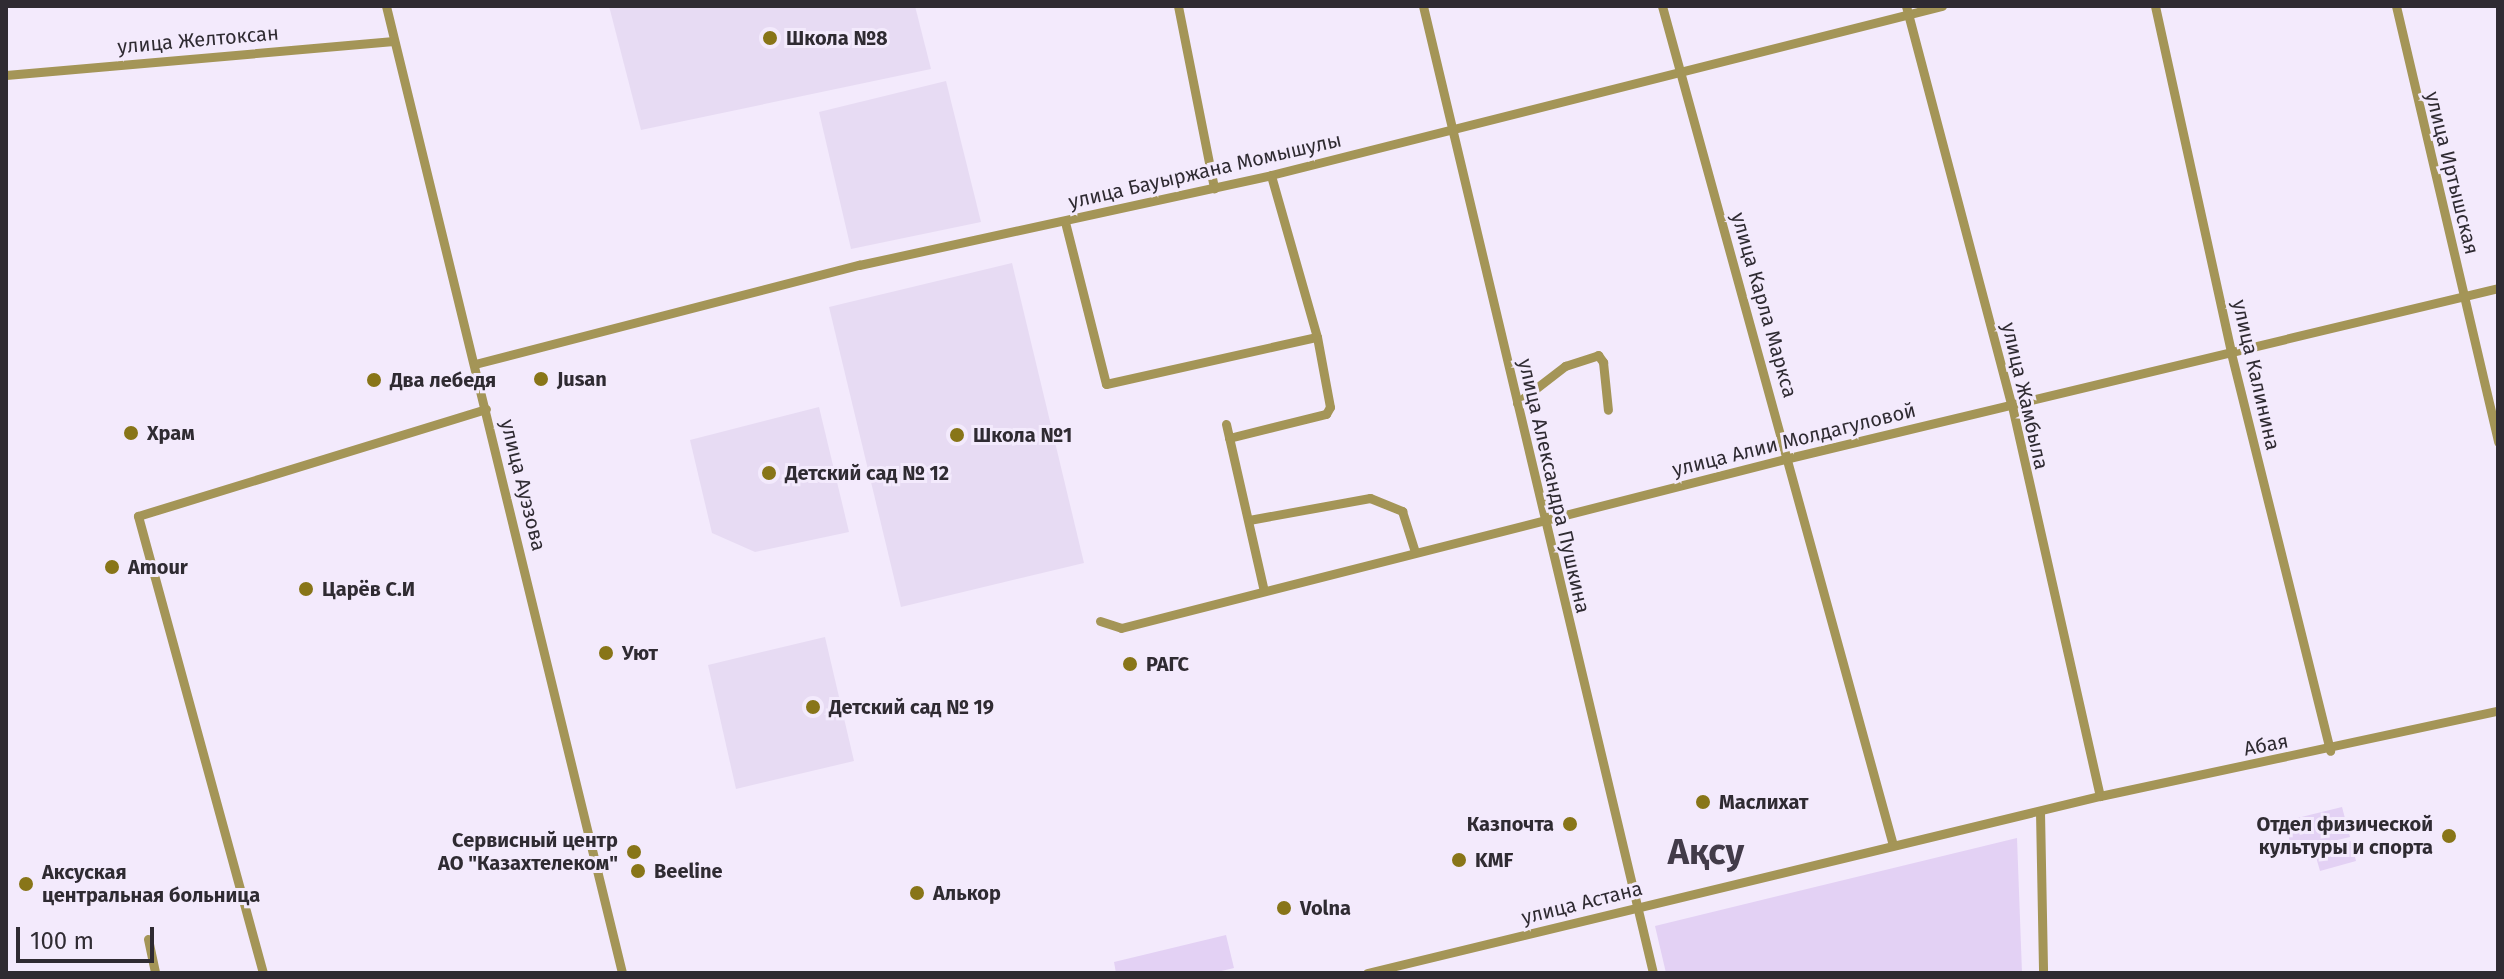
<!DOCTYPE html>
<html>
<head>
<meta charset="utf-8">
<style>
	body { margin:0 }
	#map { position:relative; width:2504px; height:979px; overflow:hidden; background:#f3eafc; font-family:"Fira Sans",sans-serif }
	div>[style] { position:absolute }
	.built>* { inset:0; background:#e7dbf3 }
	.green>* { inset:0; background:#e3d1f4 }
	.minor>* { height:9px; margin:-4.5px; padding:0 4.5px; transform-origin:4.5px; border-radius:4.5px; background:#a49557 }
	.dots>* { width:22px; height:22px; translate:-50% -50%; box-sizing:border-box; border:4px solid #f3eafc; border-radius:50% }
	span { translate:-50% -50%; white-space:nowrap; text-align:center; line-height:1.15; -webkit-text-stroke:6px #f3eafc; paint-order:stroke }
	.poi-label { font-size:20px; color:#2f2b32; font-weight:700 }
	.left { translate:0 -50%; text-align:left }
	.right { translate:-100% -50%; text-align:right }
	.street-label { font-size:20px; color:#2f2b32 }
	.town-label { font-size:36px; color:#423b49; font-weight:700 }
	.frame { position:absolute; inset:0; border:8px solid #2f2b32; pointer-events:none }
	.scale { position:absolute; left:16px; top:927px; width:138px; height:36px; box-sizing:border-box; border:4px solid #2f2b32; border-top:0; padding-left:10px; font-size:24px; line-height:28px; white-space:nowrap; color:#2f2b32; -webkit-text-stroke:6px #f3eafc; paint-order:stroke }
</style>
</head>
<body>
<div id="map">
	<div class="built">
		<i style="clip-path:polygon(609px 6px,915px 6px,931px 69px,641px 130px)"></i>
		<i style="clip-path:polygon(946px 81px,981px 222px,851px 249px,819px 112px)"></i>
		<i style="clip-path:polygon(1012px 263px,1084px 563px,901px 607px,829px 307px)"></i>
		<i style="clip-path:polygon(819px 407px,849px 532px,755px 552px,712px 533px,690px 440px)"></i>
		<i style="clip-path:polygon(825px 637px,854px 761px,736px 789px,708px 665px)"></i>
	</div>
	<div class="green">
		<i style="clip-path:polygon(2342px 807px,2350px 837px,2292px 851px,2285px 821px)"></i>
		<i style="clip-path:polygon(2017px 838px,2022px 973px,1666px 973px,1655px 926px)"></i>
		<i style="clip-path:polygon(2351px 841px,2356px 861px,2320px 871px,2314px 850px)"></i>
		<i style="clip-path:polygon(1226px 935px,1234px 968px,1213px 973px,1116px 973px,1114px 962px)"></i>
	</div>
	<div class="minor">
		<i style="left:386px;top:6px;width:995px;rotate:76.28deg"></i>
		<i style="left:1178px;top:6px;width:186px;rotate:78.8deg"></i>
		<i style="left:1423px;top:6px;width:994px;rotate:76.62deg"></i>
		<i style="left:1662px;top:6px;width:870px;rotate:74.61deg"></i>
		<i style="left:1906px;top:6px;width:414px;rotate:75.2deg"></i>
		<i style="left:2012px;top:406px;width:400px;rotate:77.3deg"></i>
		<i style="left:2155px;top:6px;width:355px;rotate:77.6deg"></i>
		<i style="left:2231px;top:353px;width:410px;rotate:76deg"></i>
		<i style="left:2396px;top:6px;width:448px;rotate:76.8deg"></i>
		<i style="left:6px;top:75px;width:389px;rotate:-5deg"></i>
		<i style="left:1065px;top:222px;width:167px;rotate:75.8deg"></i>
		<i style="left:1106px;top:384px;width:216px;rotate:-12.6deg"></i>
		<i style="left:475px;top:364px;width:397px;rotate:-14.5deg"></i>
		<i style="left:859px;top:265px;width:422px;rotate:-12.3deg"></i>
		<i style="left:1271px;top:175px;width:692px;rotate:-14.14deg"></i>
		<i style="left:1517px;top:403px;width:61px;rotate:-37.6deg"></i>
		<i style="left:1565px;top:366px;width:35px;rotate:-18deg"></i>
		<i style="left:1598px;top:355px;width:9px;rotate:54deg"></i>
		<i style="left:1603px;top:362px;width:48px;rotate:84.1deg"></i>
		<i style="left:1226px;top:424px;width:171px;rotate:77.2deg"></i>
		<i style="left:1229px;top:438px;width:100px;rotate:-13.9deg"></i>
		<i style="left:1326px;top:414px;width:8px;rotate:-60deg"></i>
		<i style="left:1330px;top:407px;width:71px;rotate:-100.5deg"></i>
		<i style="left:1317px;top:337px;width:168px;rotate:-105.9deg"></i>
		<i style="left:1249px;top:520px;width:123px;rotate:-10.3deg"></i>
		<i style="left:1370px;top:498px;width:35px;rotate:22deg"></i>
		<i style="left:1402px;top:511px;width:43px;rotate:72.4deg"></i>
		<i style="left:1100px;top:621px;width:22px;rotate:18deg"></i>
		<i style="left:1121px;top:628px;width:689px;rotate:-14.28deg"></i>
		<i style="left:1789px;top:458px;width:729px;rotate:-13.48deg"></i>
		<i style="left:2040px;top:812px;width:161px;rotate:88.9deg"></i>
		<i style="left:148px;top:939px;width:35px;rotate:78deg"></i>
		<i style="left:263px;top:973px;width:474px;rotate:-105.3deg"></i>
		<i style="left:138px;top:516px;width:364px;rotate:-17.1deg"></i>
		<i style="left:1367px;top:973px;width:754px;rotate:-13.58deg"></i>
		<i style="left:2100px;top:796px;width:407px;rotate:-12.1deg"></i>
	</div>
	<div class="dots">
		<i style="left:770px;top:38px;background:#887518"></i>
		<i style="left:541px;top:379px;background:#887518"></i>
		<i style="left:374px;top:380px;background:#887518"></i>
		<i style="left:131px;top:433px;background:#887518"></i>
		<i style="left:957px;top:435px;background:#887518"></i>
		<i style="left:769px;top:473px;background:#887518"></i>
		<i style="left:112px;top:567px;background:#887518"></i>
		<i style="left:306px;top:589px;background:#887518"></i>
		<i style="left:606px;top:653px;background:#887518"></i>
		<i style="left:1130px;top:664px;background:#887518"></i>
		<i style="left:813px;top:707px;background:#887518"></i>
		<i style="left:1703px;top:802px;background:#887518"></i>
		<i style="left:1570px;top:824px;background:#887518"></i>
		<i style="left:2449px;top:836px;background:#887518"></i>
		<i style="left:634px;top:852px;background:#887518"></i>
		<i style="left:1459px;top:860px;background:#887518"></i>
		<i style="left:638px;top:871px;background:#887518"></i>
		<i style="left:26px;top:884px;background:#887518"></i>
		<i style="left:917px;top:893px;background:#887518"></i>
		<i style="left:1284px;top:908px;background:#887518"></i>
	</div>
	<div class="poi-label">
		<span class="left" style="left:786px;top:38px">Школа №8</span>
		<span class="left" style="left:557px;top:379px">Jusan</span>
		<span class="left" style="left:390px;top:380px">Два лебедя</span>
		<span class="left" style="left:147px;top:433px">Храм</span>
		<span class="left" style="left:973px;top:435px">Школа №1</span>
		<span class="left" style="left:785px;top:473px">Детский сад № 12</span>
		<span class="left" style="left:128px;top:567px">Amour</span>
		<span class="left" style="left:322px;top:589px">Царёв С.И</span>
		<span class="left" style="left:622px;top:653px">Уют</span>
		<span class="left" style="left:1146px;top:664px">РАГС</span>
		<span class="left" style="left:829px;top:707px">Детский сад № 19</span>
		<span class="left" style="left:1719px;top:802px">Маслихат</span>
		<span class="right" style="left:1554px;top:824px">Казпочта</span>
		<span class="right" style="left:2433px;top:836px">Отдел физической<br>культуры и спорта</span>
		<span class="right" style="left:618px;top:852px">Сервисный центр<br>АО "Казахтелеком"</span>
		<span class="left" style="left:1475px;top:860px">KMF</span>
		<span class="left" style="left:654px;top:871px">Beeline</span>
		<span class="left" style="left:42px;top:884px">Аксуская<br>центральная больница</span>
		<span class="left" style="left:933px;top:893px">Алькор</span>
		<span class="left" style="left:1300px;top:908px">Volna</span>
	</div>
	<div class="street-label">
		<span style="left:198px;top:40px;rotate:-5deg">улица Желтоксан</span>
		<span style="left:1205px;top:171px;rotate:-13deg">улица Бауыржана Момышулы</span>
		<span style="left:2452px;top:173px;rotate:76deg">улица Иртышская</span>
		<span style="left:1764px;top:305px;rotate:74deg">улица Карла Маркса</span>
		<span style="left:2256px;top:375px;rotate:77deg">улица Калинина</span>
		<span style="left:2025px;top:396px;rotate:77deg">улица Жамбыла</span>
		<span style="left:1794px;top:440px;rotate:-14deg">улица Алии Молдагуловой</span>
		<span style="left:523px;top:485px;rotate:76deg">улица Ауэзова</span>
		<span style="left:1554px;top:486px;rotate:77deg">улица Александра Пушкина</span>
		<span style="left:2266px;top:745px;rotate:-11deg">Абая</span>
		<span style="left:1582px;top:903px;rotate:-14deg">улица Астана</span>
	</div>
	<div class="town-label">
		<span style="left:1706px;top:853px">Ақсу</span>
	</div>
	<div class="frame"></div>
	<div class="scale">100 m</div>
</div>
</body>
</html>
